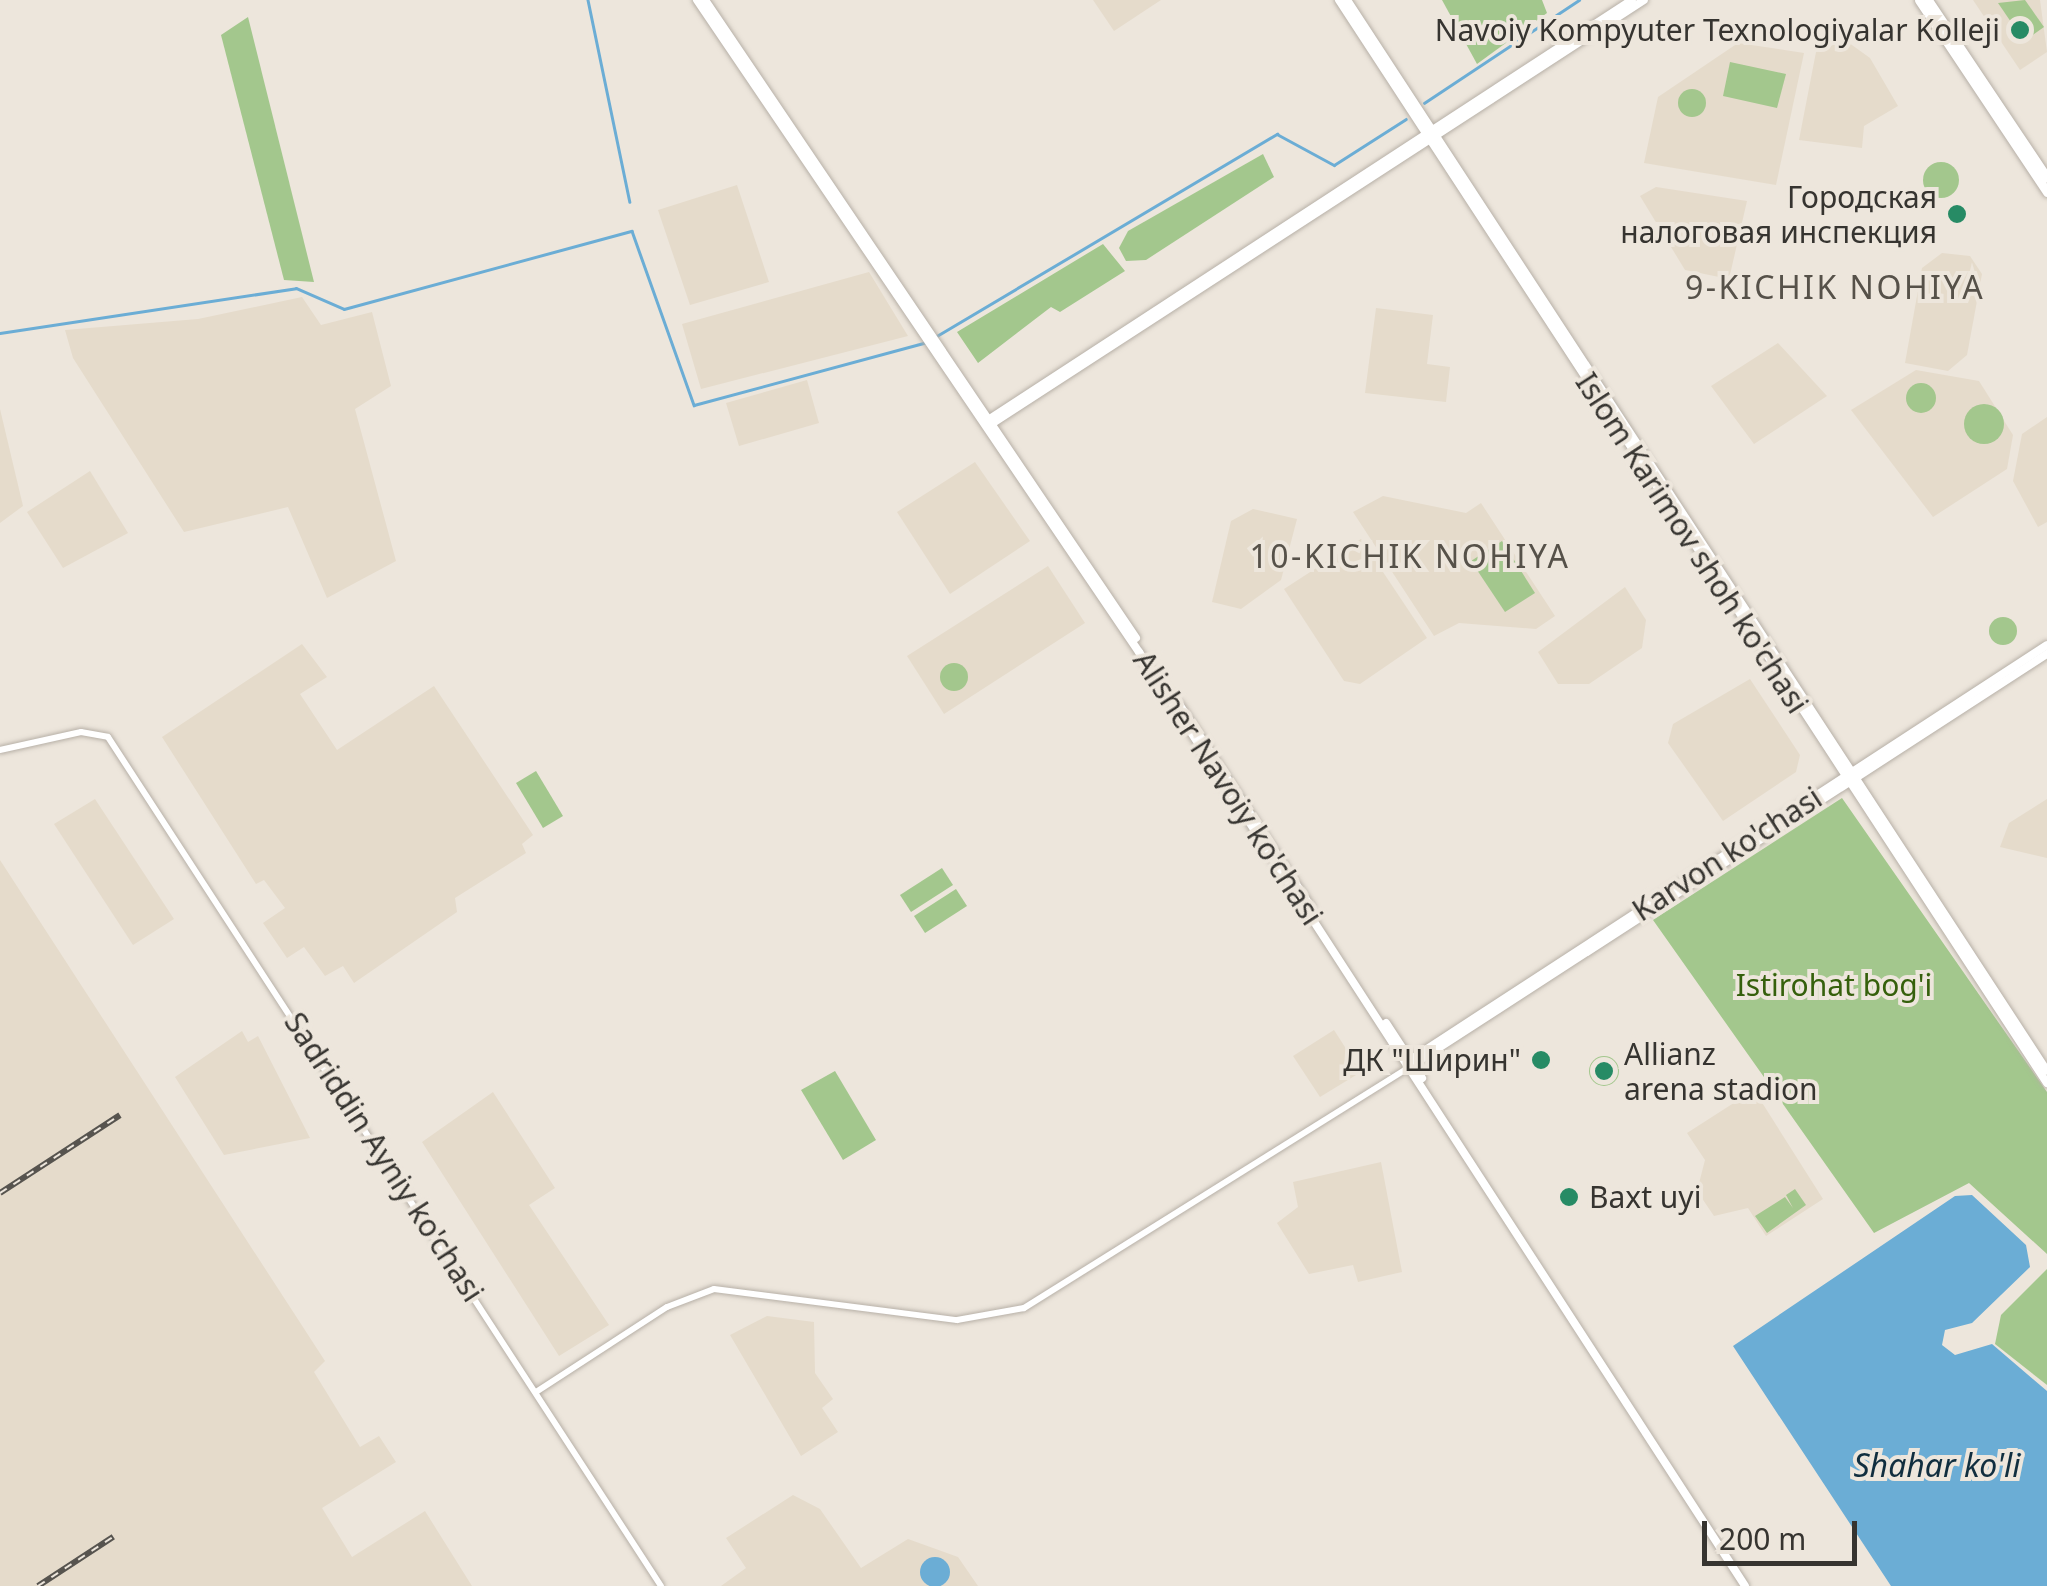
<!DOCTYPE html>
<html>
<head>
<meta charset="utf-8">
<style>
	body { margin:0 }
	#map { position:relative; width:2047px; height:1586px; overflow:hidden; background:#ede6dc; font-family:"Noto Sans",sans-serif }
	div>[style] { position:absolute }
	.built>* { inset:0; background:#e5dbcb }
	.green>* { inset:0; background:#a3c78d }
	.round { border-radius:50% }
	.water>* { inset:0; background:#6badd5 }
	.stream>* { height:2.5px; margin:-1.25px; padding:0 1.25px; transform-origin:1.25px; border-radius:1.25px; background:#6badd5 }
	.roads { filter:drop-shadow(0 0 2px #b7b0a7) drop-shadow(0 0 2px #b7b0a7) }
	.tertiary>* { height:6px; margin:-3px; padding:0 3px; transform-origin:3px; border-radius:3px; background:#fff }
	.secondary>* { height:8px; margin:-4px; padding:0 4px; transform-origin:4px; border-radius:4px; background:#fff }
	.primary>* { height:9px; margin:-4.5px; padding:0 4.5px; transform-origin:4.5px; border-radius:4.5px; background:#fff }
	.rail>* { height:6px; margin-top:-3px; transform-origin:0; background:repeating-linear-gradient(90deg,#ede6dc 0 8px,#57544f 0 16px); box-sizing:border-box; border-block:2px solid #57544f }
	.dots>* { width:28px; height:28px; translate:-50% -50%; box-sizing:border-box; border:5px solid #ede6dc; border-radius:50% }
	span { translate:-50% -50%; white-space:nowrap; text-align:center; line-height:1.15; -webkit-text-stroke:8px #ede6dc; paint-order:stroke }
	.poi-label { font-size:30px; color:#363430 }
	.right { translate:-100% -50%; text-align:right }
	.left { translate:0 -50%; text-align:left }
	.street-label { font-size:30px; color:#363430 }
	.park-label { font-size:30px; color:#35600c }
	.neighbourhood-label { font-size:32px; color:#565149; letter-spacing:2.5px }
	.water-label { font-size:32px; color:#102e3f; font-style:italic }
	.scale { position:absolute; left:1702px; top:1521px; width:155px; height:45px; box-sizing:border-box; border:5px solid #363430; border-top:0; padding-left:12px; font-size:30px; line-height:35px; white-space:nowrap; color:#363430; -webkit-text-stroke:8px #ede6dc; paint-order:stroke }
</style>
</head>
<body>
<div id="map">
	<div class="built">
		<i style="clip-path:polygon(1093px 0,1161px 0,1114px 31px)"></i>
		<i style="clip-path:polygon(1973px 0,2040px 0,2047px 52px,2020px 70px)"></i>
		<i style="clip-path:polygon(1845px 40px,1870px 58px,1898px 106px,1864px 126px,1862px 148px,1799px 140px,1816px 52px)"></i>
		<i style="clip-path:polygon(1738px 43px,1804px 53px,1776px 185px,1644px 163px,1658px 97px)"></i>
		<i style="clip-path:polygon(737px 185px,769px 282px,690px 305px,658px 210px)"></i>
		<i style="clip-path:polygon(1656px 187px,1747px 201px,1729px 279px,1685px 270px,1640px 196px)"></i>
		<i style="clip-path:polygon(1942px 253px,1970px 256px,1982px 274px,1967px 355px,1948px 371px,1905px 363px,1922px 268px)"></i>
		<i style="clip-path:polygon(869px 272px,908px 336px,701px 389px,682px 324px)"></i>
		<i style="clip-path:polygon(302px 297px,321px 325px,372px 312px,391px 386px,355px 409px,396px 561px,327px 598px,288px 507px,184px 532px,73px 358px,65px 330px,198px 319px)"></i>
		<i style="clip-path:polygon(1376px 308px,1433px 315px,1427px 364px,1450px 367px,1446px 402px,1365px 393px)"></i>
		<i style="clip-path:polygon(1778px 343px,1827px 396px,1754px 444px,1711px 386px)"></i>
		<i style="clip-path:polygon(1916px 370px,1979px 381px,2013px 435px,2007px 469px,1933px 517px,1851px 410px)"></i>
		<i style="clip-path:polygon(807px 380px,819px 423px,739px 446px,726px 403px)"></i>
		<i style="clip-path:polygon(0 409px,23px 506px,0 523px)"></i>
		<i style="clip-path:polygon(2047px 417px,2047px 522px,2038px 527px,2013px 481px,2022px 434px)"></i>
		<i style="clip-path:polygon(975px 462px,1030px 541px,950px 594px,897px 512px)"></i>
		<i style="clip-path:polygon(90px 471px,128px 533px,63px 568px,27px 512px)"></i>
		<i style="clip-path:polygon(1383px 496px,1466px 513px,1481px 503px,1555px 616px,1536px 629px,1459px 623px,1434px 636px,1353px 512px)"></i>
		<i style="clip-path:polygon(1253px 509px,1297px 519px,1281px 580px,1241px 609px,1212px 602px,1231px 521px)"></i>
		<i style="clip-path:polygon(1361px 539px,1427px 638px,1360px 684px,1344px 681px,1284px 589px)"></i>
		<i style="clip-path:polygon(1048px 566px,1085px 623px,944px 714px,907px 656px)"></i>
		<i style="clip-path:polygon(1625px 587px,1646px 620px,1642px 648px,1589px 684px,1558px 684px,1538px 652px)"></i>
		<i style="clip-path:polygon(302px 644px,327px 677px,300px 694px,337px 750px,434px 686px,533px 835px,522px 844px,526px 853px,455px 898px,457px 912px,354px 983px,343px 966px,325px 976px,304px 947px,287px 958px,263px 923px,285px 908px,264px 880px,256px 884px,162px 737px)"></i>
		<i style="clip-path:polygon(1750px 679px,1800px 755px,1796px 772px,1723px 821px,1668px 743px,1673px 724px)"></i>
		<i style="clip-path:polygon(95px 799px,174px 919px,133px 945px,54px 824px)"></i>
		<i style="clip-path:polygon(2047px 799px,2047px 858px,2000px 847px,2009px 823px)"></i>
		<i style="clip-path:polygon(0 860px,325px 1361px,314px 1372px,360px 1447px,379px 1436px,396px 1462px,322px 1508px,352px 1557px,425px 1511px,472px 1586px,0 1586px)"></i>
		<i style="clip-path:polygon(1334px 1030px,1361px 1072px,1320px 1097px,1293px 1056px)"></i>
		<i style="clip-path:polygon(242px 1031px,248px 1042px,258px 1036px,310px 1138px,224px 1155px,175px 1077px)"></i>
		<i style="clip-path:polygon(1754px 1090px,1823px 1199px,1766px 1236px,1748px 1208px,1714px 1216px,1697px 1191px,1705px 1160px,1687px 1133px)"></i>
		<i style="clip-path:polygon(493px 1092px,555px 1188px,529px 1205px,609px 1325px,559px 1356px,422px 1142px)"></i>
		<i style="clip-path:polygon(1381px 1162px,1402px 1272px,1358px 1282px,1353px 1265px,1309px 1274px,1277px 1223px,1298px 1207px,1293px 1182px)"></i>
		<i style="clip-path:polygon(767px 1316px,814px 1322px,815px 1373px,833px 1399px,822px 1408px,838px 1432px,801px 1456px,730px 1335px)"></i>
		<i style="clip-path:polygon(793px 1495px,820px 1509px,861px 1568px,908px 1539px,958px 1557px,978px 1586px,721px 1586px,746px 1568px,726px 1538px)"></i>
	</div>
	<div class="green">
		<i style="clip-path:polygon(1442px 0,1542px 0,1547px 13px,1477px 64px)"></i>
		<i style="clip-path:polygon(2025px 0,2044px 27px,2024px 41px,1998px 3px)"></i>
		<i style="clip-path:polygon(248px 17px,314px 282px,284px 280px,221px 35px)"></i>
		<i style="clip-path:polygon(1730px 62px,1786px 74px,1777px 108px,1723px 96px)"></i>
		<i class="round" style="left:1678px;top:89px;width:28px;height:28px"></i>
		<i style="clip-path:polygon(1263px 154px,1274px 177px,1146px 260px,1126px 261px,1119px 248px,1128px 231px)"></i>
		<i class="round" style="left:1923px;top:162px;width:36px;height:36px"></i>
		<i style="clip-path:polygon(1103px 244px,1125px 271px,1060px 312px,1051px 307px,978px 363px,957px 332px)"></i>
		<i class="round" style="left:1906px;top:383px;width:30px;height:30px"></i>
		<i class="round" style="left:1964px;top:404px;width:40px;height:40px"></i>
		<i style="clip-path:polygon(1502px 541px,1535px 593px,1505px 612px,1471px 561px)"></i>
		<i class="round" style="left:1989px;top:617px;width:28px;height:28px"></i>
		<i class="round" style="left:940px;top:663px;width:28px;height:28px"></i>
		<i style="clip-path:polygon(536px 771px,563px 816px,543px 828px,516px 783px)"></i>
		<i style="clip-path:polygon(1842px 798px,2047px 1092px,2047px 1254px,1969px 1183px,1874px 1233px,1653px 920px)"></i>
		<i style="clip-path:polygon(942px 868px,953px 885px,911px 912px,900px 895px)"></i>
		<i style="clip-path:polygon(956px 889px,967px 906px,925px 933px,914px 916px)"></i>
		<i class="round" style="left:1589px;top:1056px;width:30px;height:30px"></i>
		<i style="clip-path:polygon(835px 1071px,876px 1140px,843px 1160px,801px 1090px)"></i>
		<i style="clip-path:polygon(1795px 1189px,1806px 1205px,1767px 1233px,1755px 1216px,1785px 1197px,1793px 1208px,1786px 1195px)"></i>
		<i style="clip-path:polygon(2047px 1269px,2047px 1385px,1995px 1344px,2001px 1315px)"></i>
	</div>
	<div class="water">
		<i style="clip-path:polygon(1972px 1195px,2026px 1245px,2030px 1267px,1972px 1323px,1945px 1330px,1942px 1345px,1955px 1355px,1992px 1344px,2047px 1391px,2047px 1586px,1891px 1586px,1733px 1346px,1955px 1196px)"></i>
		<i class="round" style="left:920px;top:1557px;width:30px;height:30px"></i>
	</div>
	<div class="stream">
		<i style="left:588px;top:0;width:206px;rotate:78.3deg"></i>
		<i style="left:1424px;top:103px;width:186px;rotate:-33.6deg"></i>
		<i style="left:0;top:333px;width:299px;rotate:-8.6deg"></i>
		<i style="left:296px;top:288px;width:52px;rotate:23.6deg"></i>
		<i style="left:344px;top:309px;width:298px;rotate:-15.2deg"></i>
		<i style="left:632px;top:231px;width:185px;rotate:70.4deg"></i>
		<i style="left:694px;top:405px;width:242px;rotate:-15.1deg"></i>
		<i style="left:935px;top:337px;width:398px;rotate:-30.7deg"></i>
		<i style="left:1277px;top:134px;width:65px;rotate:28.5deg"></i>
		<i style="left:1334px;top:165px;width:85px;rotate:-32.6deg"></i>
	</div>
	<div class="roads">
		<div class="tertiary">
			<i style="left:0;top:750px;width:83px;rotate:-12.5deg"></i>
			<i style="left:81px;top:732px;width:27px;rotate:10deg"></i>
			<i style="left:108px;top:737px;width:1013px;rotate:56.92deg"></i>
			<i style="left:536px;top:1392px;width:156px;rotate:-33deg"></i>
			<i style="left:667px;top:1307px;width:50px;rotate:-21deg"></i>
			<i style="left:714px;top:1289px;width:245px;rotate:7.3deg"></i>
			<i style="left:957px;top:1320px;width:68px;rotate:-10.2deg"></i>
			<i style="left:1024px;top:1308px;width:454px;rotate:-32deg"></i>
		</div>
		<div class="secondary">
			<i style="left:697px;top:0;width:788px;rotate:55.87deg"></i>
			<i style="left:1139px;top:652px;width:1113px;rotate:57.02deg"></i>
			<i style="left:705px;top:0;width:770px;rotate:55.96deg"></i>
			<i style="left:1339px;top:0;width:1294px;rotate:56.83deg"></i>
			<i style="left:1347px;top:0;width:1279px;rotate:56.83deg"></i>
			<i style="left:991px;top:418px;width:765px;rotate:-33.11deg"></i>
			<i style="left:993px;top:423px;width:776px;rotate:-33.01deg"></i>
			<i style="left:1179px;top:704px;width:242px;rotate:57deg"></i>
			<i style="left:1386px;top:1023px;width:66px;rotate:56.8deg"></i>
			<i style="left:1410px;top:1060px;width:760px;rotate:-33.08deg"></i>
			<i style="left:1417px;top:1062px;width:751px;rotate:-32.93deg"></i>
		</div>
		<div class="primary">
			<i style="left:1919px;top:0;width:231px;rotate:56.3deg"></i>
			<i style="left:1928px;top:0;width:214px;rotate:56.2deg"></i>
		</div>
	</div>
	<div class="rail">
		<i style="left:0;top:1193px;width:143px;rotate:-33deg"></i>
		<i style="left:38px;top:1586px;width:90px;rotate:-33.2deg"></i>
	</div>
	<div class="dots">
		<i style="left:2020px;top:30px;background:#278b65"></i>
		<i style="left:1957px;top:214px;background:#278b65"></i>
		<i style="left:1541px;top:1060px;background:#278b65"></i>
		<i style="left:1604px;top:1071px;background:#278b65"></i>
		<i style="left:1569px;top:1197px;background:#278b65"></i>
	</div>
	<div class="poi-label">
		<span class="right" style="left:2000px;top:30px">Navoiy Kompyuter Texnologiyalar Kolleji</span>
		<span class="right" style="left:1937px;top:214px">Городская<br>налоговая инспекция</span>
		<span class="left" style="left:1624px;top:1071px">Allianz<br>arena stadion</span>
		<span class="right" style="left:1521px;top:1060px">ДК "Ширин"</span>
		<span class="left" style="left:1589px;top:1197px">Baxt uyi</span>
	</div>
	<div class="street-label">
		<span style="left:1692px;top:543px;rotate:57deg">Islom Karimov shoh ko'chasi</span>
		<span style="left:1228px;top:788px;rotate:57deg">Alisher Navoiy ko'chasi</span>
		<span style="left:1727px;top:854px;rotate:-33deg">Karvon ko'chasi</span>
		<span style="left:384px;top:1157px;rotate:57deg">Sadriddin Ayniy ko'chasi</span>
	</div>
	<div class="park-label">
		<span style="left:1834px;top:985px">Istirohat bog'i</span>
	</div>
	<div class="neighbourhood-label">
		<span style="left:1835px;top:287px">9-KICHIK NOHIYA</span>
		<span style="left:1410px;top:556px">10-KICHIK NOHIYA</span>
	</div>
	<div class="water-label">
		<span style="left:1937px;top:1465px">Shahar ko'li</span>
	</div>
	<div class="scale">200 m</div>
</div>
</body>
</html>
